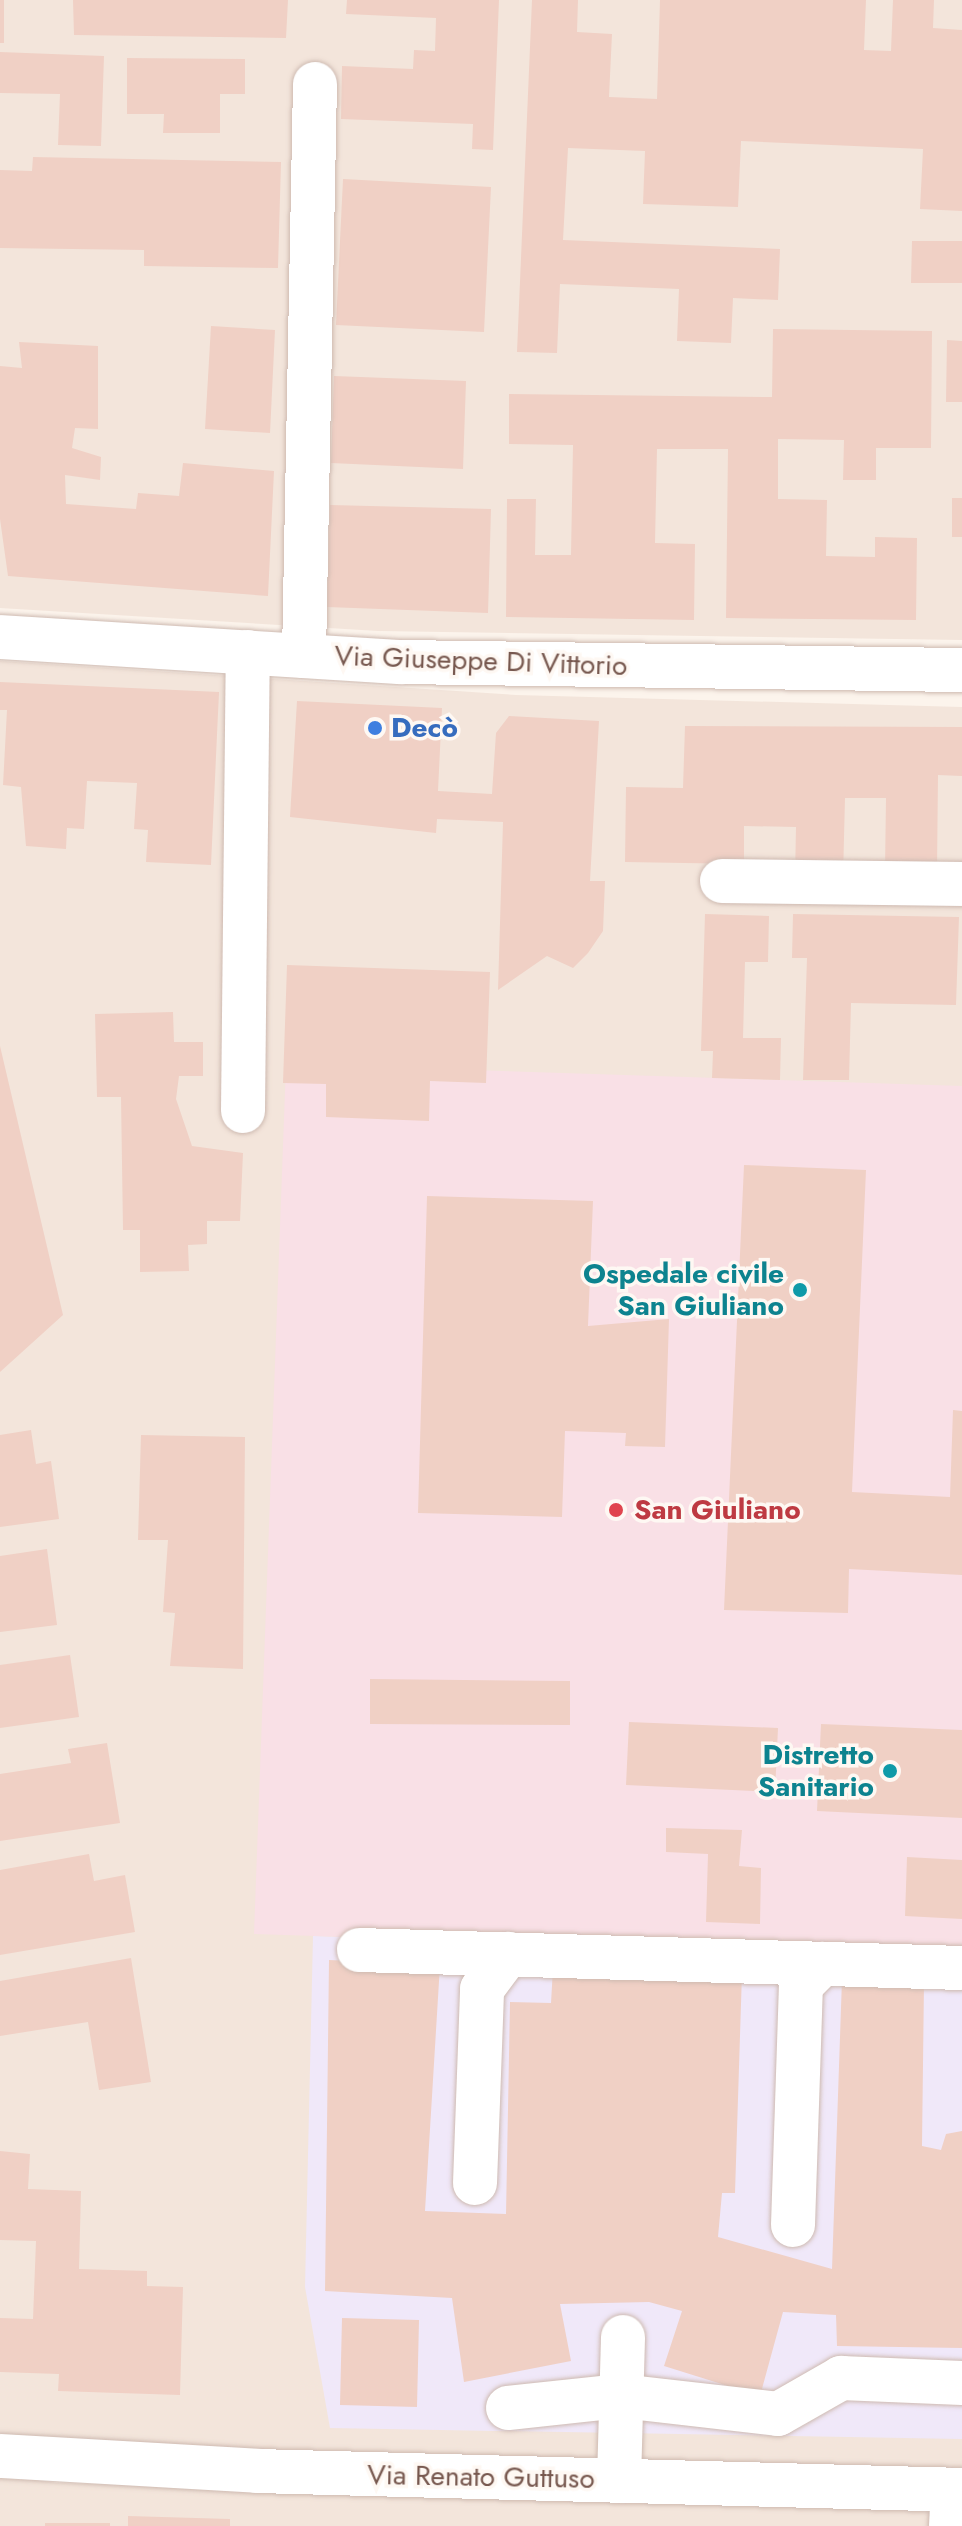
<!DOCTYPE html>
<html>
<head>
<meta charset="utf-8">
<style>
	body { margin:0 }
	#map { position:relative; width:962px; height:2526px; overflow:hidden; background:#fcf4ec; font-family:Jost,sans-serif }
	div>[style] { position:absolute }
	.residential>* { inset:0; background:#f3e5db }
	.education>* { inset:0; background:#f0e8f9 }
	.medical>* { inset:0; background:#f9e0e6 }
	.building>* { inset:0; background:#f0d0c5 }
	.roads { filter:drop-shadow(0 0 2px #cebab1) drop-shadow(0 0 2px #cebab1) }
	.minor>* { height:44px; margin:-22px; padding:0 22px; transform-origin:22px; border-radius:22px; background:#fff }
	.dots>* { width:22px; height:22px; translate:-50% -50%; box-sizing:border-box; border:4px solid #fef8f3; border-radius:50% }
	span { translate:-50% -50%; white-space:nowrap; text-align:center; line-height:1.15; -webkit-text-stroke:7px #fef8f3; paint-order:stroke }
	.street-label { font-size:28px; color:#77584f }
	.shop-label { font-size:28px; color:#366cbe; font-weight:700 }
	.left { translate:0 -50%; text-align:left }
	.culture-label { font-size:28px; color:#0d838f; font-weight:700 }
	.right { translate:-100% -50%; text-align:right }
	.health-label { font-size:28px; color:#be3a42; font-weight:700 }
</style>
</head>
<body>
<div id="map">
	<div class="residential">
		<i style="clip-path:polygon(0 0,962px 0,962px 640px,378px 631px,0 608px)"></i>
		<i style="clip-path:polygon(0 661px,516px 695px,962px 707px,962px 2476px,0 2447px)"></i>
		<i style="clip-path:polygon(0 2473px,56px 2483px,962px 2508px,962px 2526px,0 2526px)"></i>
	</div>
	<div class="education">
		<i style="clip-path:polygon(313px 1936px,962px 1957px,962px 2439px,330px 2428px,305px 2287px)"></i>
	</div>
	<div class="medical">
		<i style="clip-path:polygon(286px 1064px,962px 1086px,962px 1957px,254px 1934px)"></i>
	</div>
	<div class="building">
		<i style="clip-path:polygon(0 0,4px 0,4px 43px,0 43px)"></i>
		<i style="clip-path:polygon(73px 0,288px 0,286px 38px,74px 35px)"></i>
		<i style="clip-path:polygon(347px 0,499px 0,493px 150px,472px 149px,473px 124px,341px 119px,342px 66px,413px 69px,414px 50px,435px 51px,436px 18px,346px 14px)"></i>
		<i style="clip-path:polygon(532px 0,578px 0,577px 32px,612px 34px,609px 97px,657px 99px,660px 0,866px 0,864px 50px,891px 51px,893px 0,934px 0,933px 28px,962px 30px,962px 211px,920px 209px,923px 149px,741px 141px,738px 207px,643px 204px,645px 151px,568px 148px,563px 240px,780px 249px,778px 300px,733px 298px,731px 343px,677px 341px,679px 289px,560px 284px,557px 353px,517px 352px)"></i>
		<i style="clip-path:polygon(0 52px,104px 56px,101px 146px,58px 145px,60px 94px,0 93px)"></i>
		<i style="clip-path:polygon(127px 58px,245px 59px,245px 94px,220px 94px,220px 133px,163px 133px,164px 114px,127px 114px)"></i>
		<i style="clip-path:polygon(33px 157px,281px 162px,278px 268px,144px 266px,144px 250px,0 248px,0 170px,32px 171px)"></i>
		<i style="clip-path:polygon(343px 179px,491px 187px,484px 332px,336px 325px)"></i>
		<i style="clip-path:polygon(912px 241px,962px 241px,962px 283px,911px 283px)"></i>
		<i style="clip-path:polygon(211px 326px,275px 330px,270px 433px,205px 429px)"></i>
		<i style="clip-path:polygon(773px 329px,932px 331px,931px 448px,876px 448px,876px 480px,843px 480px,844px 440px,778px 439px,778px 499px,827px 500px,826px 556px,875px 557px,875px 537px,917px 538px,916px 620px,726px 618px,728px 449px,657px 449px,655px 543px,695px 544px,694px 620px,506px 617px,507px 499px,536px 499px,535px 555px,571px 555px,573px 445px,509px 444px,509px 394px,772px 397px)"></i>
		<i style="clip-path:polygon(947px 340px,962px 341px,962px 402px,946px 402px)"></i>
		<i style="clip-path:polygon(19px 342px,98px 346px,98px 429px,75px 428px,72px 448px,101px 457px,100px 480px,65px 475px,66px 504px,136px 509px,138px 493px,179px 496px,183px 463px,274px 471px,268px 596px,8px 576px,0 519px,0 366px,22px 368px)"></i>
		<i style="clip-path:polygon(334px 376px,466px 381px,463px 469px,331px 463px)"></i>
		<i style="clip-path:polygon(952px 498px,962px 498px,962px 537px,952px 537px)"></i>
		<i style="clip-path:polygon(330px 505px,491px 509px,488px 613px,327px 607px)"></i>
		<i style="clip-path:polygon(0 682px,219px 692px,211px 865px,146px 862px,148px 830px,134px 829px,137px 783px,87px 781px,84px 829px,67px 828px,66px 849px,26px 846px,21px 787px,3px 785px,7px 710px,0 710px)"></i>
		<i style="clip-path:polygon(297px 701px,442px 708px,438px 791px,492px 794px,496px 733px,509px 716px,599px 721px,590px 881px,605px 881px,603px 931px,588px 953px,573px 968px,547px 956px,498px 990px,503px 822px,437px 819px,436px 833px,290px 817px)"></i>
		<i style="clip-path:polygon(685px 726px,962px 727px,962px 776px,938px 775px,937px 870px,885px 869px,886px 798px,845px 798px,843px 877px,795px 876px,796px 827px,744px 826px,744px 864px,625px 862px,626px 787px,683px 788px)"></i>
		<i style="clip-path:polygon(705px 914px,769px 916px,768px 962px,745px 962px,743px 1038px,781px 1038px,780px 1080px,712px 1078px,713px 1051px,701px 1051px)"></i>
		<i style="clip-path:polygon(793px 914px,959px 917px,956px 1005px,851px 1003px,849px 1080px,803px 1080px,807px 958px,792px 958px)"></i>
		<i style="clip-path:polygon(287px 965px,490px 972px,486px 1083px,430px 1081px,429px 1121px,326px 1117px,326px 1084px,283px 1083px)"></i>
		<i style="clip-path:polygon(173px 1012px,174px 1042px,203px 1042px,203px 1076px,179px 1076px,176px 1099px,192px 1146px,243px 1153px,240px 1221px,207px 1221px,207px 1244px,188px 1245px,189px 1271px,140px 1272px,140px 1230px,123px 1230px,121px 1097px,97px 1097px,95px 1014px)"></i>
		<i style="clip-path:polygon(0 1046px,63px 1315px,0 1372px)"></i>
		<i style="clip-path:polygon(744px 1165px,866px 1170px,852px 1492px,950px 1497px,953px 1410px,962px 1411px,962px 1575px,849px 1569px,848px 1613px,724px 1610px)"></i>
		<i style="clip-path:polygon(427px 1196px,593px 1201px,588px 1326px,669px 1319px,665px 1447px,625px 1446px,626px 1433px,565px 1431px,562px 1517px,418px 1513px)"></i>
		<i style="clip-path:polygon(31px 1430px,36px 1464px,51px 1461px,59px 1519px,0 1527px,0 1435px)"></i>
		<i style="clip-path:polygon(141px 1435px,245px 1437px,243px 1669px,170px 1666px,175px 1613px,163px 1612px,168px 1540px,138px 1540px)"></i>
		<i style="clip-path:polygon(47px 1549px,57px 1625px,0 1632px,0 1556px)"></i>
		<i style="clip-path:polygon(70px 1655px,79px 1717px,0 1728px,0 1665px)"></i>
		<i style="clip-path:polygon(370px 1679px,570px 1681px,570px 1725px,370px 1724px)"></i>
		<i style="clip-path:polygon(629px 1722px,778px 1728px,775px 1792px,626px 1785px)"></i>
		<i style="clip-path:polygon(821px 1724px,962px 1730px,962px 1818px,817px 1811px)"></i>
		<i style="clip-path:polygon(107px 1743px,120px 1823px,0 1841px,0 1774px,71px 1763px,68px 1749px)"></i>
		<i style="clip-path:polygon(666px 1828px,742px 1830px,739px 1866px,761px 1868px,760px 1924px,706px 1922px,708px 1854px,666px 1852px)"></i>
		<i style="clip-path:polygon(89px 1854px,94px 1881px,125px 1875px,135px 1932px,0 1955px,0 1870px)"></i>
		<i style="clip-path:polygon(907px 1857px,962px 1860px,962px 1919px,905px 1916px)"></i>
		<i style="clip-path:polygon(131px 1958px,151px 2082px,99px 2090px,88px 2022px,0 2036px,0 1981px)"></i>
		<i style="clip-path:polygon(329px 1960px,440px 1965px,425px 2211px,506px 2214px,510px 2002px,551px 2003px,553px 1968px,742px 1973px,735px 2193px,722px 2193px,718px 2237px,832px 2269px,842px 1979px,924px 1983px,922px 2146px,941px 2150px,946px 2134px,962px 2131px,962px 2348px,837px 2346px,836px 2315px,783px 2312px,760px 2396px,664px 2366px,682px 2311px,649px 2302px,560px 2304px,571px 2361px,464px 2382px,452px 2298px,325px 2291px)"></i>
		<i style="clip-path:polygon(0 2151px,30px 2154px,28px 2189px,81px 2191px,79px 2269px,147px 2271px,147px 2286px,183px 2287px,180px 2395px,58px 2391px,59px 2374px,0 2372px,0 2318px,33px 2319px,36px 2241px,0 2240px)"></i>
		<i style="clip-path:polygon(342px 2318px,419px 2320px,417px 2407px,340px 2405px)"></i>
		<i style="clip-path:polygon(128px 2516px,230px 2519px,230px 2526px,128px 2526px)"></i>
		<i style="clip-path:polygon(45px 2523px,110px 2523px,110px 2526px,45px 2526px)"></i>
	</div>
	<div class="roads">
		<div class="minor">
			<i style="left:0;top:637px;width:401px;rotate:3.6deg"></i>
			<i style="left:400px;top:662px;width:562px;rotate:0.82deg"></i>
			<i style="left:304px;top:656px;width:572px;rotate:-88.9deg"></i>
			<i style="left:722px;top:881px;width:240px;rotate:0.7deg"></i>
			<i style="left:243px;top:1111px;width:459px;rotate:-89.4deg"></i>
			<i style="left:359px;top:1950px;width:603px;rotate:1.71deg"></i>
			<i style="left:475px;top:2183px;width:194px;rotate:-87.9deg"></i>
			<i style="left:482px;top:1989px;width:44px;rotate:-53.4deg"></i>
			<i style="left:793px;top:2225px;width:240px;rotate:-88.1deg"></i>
			<i style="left:801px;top:1985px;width:30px;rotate:-45deg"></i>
			<i style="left:508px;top:2408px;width:114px;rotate:-6.1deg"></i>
			<i style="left:621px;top:2396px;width:158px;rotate:6.5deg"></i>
			<i style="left:778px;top:2414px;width:73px;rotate:-29.7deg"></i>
			<i style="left:841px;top:2378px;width:121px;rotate:2.4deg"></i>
			<i style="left:0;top:2456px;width:257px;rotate:3.3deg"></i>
			<i style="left:257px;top:2471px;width:705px;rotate:1.54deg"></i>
			<i style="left:619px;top:2481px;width:144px;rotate:-88.4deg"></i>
			<i style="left:951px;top:2526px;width:36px;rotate:-87deg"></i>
		</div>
	</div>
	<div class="dots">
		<i style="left:375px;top:728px;background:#3f7fe0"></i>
		<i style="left:800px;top:1290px;background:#0f9aa8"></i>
		<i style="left:616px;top:1510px;background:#e0444e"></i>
		<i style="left:890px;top:1771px;background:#0f9aa8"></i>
	</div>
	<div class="street-label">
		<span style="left:481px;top:661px;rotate:2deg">Via Giuseppe Di Vittorio</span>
		<span style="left:481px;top:2477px;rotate:1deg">Via Renato Guttuso</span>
	</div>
	<div class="shop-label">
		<span class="left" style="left:391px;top:728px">Decò</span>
	</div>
	<div class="culture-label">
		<span class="right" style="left:784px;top:1290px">Ospedale civile<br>San Giuliano</span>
		<span class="right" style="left:874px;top:1771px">Distretto<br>Sanitario</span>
	</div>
	<div class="health-label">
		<span class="left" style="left:634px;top:1510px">San Giuliano</span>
	</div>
</div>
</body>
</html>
